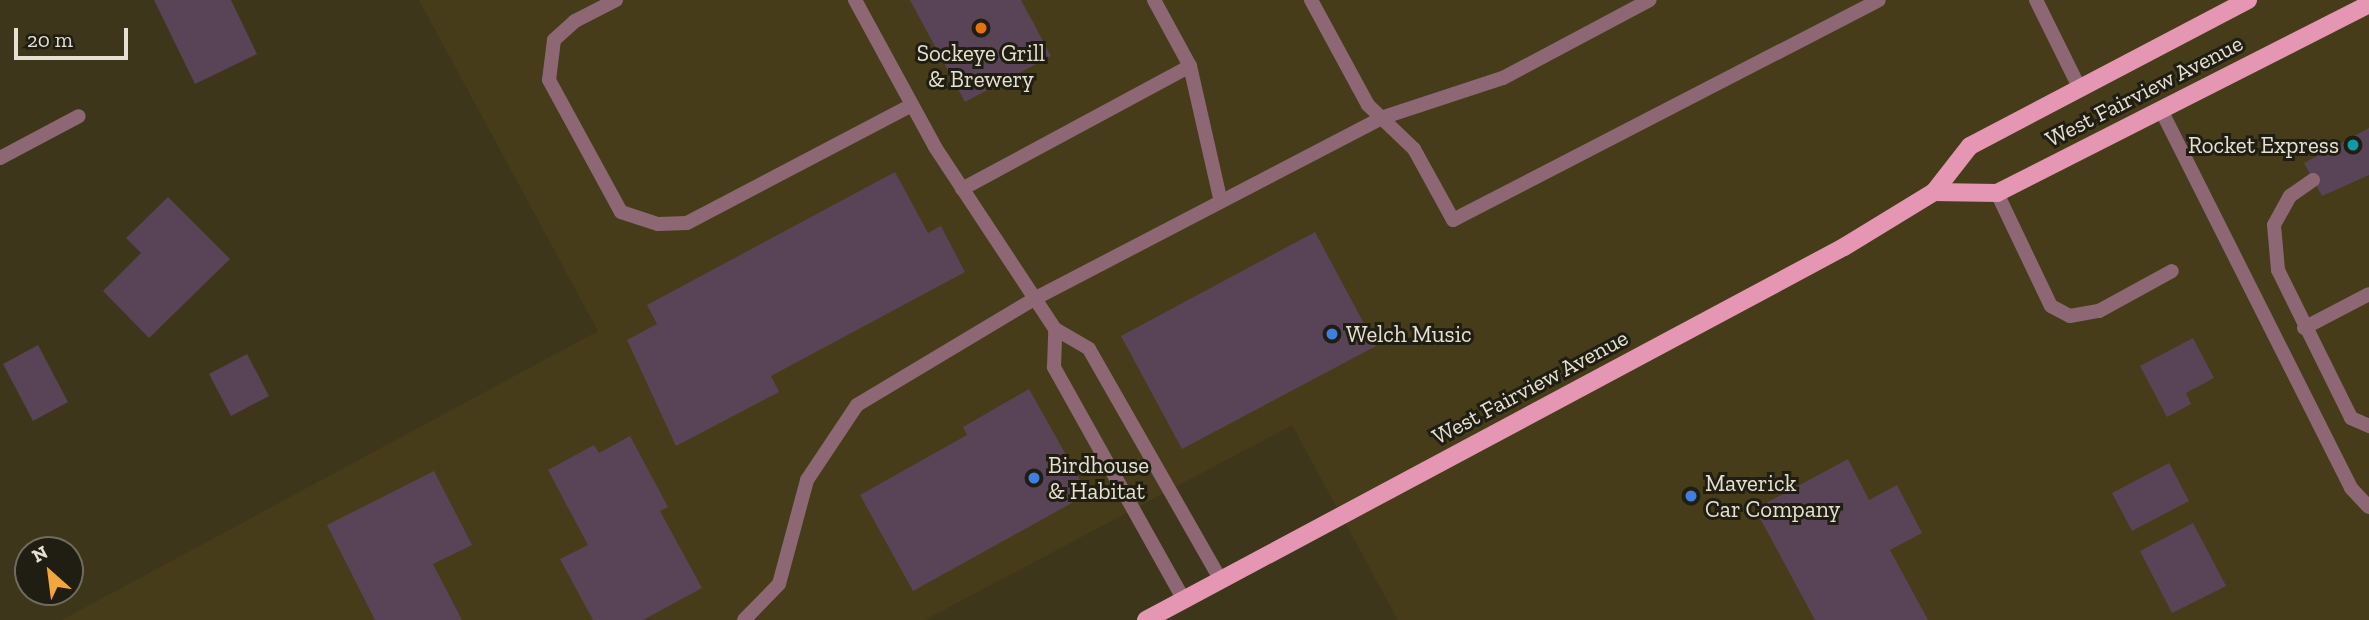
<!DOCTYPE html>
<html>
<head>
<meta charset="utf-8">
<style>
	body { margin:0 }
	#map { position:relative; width:2369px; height:620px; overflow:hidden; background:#3d361b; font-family:"Zilla Slab",serif }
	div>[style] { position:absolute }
	.built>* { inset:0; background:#463c1a }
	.building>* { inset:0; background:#594356 }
	.service>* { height:14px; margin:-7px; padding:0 7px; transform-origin:7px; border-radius:7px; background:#8e6775 }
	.minor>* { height:14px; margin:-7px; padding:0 7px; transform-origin:7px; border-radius:7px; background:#8e6775 }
	.primary>* { height:18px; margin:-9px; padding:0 9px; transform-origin:9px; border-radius:9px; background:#e496b2 }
	.dots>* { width:19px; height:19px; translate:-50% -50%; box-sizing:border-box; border:4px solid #201d12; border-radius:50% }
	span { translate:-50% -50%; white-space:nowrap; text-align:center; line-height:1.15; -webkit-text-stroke:6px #201d12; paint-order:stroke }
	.poi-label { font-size:23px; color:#e5e0d1 }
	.right { translate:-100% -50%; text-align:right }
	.left { translate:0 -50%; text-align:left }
	.street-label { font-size:23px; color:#e5e0d1 }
	.north { position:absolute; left:14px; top:536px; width:70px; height:70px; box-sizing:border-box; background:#201d12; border:2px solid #6f6b5e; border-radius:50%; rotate:332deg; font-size:19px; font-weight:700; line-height:28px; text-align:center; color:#e5e0d1 }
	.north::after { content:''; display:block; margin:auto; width:24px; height:32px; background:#f1a63f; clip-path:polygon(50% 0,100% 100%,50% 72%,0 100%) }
	.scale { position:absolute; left:14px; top:28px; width:114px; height:32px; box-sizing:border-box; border:4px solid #e5e0d1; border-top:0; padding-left:9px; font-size:21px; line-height:24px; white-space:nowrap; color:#e5e0d1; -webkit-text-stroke:5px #201d12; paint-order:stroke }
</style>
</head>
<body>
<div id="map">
	<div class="built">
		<i style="clip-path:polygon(419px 0,2369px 0,2369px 620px,1398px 620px,1292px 425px,925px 620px,62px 620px,598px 331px)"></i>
	</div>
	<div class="building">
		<i style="clip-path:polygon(154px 0,231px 0,257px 54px,195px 84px)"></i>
		<i style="clip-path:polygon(910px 0,1021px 0,1051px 56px,965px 102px)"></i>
		<i style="clip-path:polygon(2369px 128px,2369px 175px,2322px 196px,2304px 163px)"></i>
		<i style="clip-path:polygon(895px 172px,928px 233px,941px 226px,965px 272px,771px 376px,779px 392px,676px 446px,627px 340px,657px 324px,647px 305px)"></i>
		<i style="clip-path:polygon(168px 197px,230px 259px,149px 338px,103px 291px,141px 253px,126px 238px)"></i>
		<i style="clip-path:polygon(1315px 232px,1376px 346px,1182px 449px,1121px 336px)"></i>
		<i style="clip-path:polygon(2193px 338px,2214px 378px,2186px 393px,2191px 404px,2167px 417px,2140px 366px)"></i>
		<i style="clip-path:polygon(38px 345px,68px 402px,33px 421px,3px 364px)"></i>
		<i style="clip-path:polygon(247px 354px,269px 396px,231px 416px,209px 374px)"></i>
		<i style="clip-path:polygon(1029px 389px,1088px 494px,913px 591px,860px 495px,967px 435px,963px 427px)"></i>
		<i style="clip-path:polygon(630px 436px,668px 507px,660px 511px,702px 588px,643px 620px,593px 620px,560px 559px,588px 545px,548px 470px,594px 445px,599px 453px)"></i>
		<i style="clip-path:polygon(1848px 459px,1869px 500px,1897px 485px,1922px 533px,1890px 550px,1928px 620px,1815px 620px,1755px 509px)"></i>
		<i style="clip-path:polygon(2169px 463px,2189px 501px,2132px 531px,2112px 493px)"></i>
		<i style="clip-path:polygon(434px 471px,472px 545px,433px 564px,462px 620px,375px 620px,327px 525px)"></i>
		<i style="clip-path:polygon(2193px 523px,2226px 586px,2172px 613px,2140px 551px)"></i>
	</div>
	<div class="service">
		<i style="left:616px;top:0;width:46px;rotate:152.9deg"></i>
		<i style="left:575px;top:21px;width:28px;rotate:138deg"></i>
		<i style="left:554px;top:40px;width:40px;rotate:97.1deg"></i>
		<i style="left:549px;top:80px;width:150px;rotate:61.4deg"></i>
		<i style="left:621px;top:212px;width:39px;rotate:18deg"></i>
		<i style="left:658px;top:224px;width:29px;rotate:-2deg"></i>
		<i style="left:687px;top:223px;width:254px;rotate:-27.7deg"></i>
		<i style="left:855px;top:0;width:167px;rotate:61.4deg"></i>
		<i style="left:935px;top:147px;width:218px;rotate:56.6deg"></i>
		<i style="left:1154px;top:0;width:75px;rotate:61.4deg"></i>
		<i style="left:1190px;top:66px;width:139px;rotate:77.2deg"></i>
		<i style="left:1311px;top:0;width:119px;rotate:61.5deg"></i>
		<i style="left:1368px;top:105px;width:64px;rotate:43.7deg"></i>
		<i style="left:1414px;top:149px;width:81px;rotate:61.2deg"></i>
		<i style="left:1453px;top:220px;width:479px;rotate:-27.3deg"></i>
		<i style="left:2036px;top:0;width:97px;rotate:63.7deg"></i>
		<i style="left:2161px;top:110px;width:423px;rotate:63.3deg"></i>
		<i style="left:2351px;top:488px;width:26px;rotate:47deg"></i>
		<i style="left:2313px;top:180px;width:28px;rotate:145deg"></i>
		<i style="left:2290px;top:196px;width:33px;rotate:119deg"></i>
		<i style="left:2274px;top:225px;width:45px;rotate:84.9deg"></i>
		<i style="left:2278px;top:270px;width:165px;rotate:63.7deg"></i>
		<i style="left:2351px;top:418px;width:20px;rotate:24deg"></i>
		<i style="left:962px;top:189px;width:259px;rotate:-28.3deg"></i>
		<i style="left:1997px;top:193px;width:125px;rotate:64.5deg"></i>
		<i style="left:2051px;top:306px;width:21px;rotate:28deg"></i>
		<i style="left:2070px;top:316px;width:29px;rotate:-10deg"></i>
		<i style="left:2099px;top:311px;width:83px;rotate:-28.7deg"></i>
		<i style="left:2304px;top:328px;width:73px;rotate:-27.6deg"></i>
		<i style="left:1184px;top:600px;width:267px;rotate:-119.2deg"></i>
		<i style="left:1054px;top:367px;width:38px;rotate:-88deg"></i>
		<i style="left:1055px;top:329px;width:39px;rotate:30deg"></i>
		<i style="left:1089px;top:349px;width:265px;rotate:60.3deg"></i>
		<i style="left:744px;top:620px;width:50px;rotate:-45.8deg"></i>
		<i style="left:779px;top:584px;width:108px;rotate:-74.9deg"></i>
		<i style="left:807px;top:480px;width:90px;rotate:-56.3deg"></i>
		<i style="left:857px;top:405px;width:206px;rotate:-30.9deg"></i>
		<i style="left:1034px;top:299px;width:391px;rotate:-27.5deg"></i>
		<i style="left:1381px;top:118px;width:128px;rotate:-18.2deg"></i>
		<i style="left:1503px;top:78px;width:166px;rotate:-28deg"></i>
	</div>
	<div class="minor">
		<i style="left:0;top:158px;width:89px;rotate:-28deg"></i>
	</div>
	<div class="primary">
		<i style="left:1934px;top:192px;width:63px;rotate:0.9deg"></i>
		<i style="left:1997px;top:193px;width:417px;rotate:-26.9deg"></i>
		<i style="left:1146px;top:620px;width:791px;rotate:-28.12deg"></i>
		<i style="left:1844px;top:247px;width:105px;rotate:-31.4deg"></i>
		<i style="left:1934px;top:192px;width:58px;rotate:-52deg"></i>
		<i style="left:1970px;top:146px;width:314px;rotate:-27.7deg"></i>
	</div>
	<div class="dots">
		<i style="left:981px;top:28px;background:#e8710a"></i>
		<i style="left:2353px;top:145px;background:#0f9aa8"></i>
		<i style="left:1332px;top:334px;background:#3f7fe0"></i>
		<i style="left:1034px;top:478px;background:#3f7fe0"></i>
		<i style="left:1691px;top:496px;background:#3f7fe0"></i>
	</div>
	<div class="poi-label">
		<span style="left:981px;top:66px">Sockeye Grill<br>&amp; Brewery</span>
		<span class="right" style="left:2339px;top:145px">Rocket Express</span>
		<span class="left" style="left:1346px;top:334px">Welch Music</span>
		<span class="left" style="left:1048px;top:478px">Birdhouse<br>&amp; Habitat</span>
		<span class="left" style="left:1705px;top:496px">Maverick<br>Car Company</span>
	</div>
	<div class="street-label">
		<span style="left:2144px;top:91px;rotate:-27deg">West Fairview Avenue</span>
		<span style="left:1530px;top:387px;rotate:-28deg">West Fairview Avenue</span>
	</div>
	<div class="north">N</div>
	<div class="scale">20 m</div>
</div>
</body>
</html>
